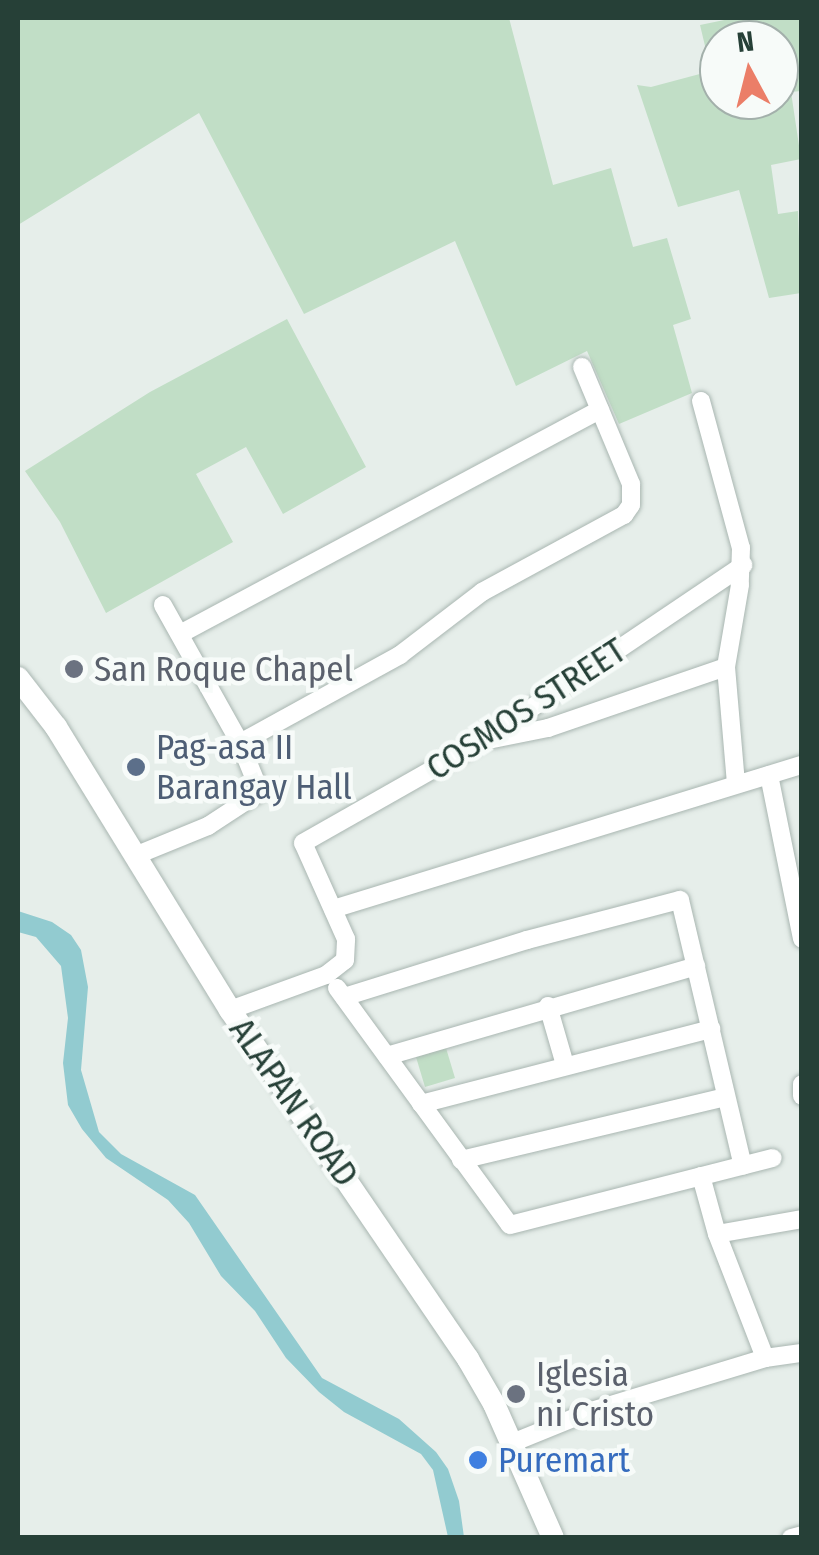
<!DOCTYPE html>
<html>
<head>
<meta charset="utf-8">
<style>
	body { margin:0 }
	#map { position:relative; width:819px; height:1555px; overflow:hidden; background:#e6eeea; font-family:"Fira Sans Condensed",sans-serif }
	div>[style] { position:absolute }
	.green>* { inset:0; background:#c1dec6 }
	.water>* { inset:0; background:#92cbd0 }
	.roads { filter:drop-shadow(0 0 2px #a9b6b1) drop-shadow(0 0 2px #a9b6b1) }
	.minor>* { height:18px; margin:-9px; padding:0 9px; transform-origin:9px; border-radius:9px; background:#fff }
	.tertiary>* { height:22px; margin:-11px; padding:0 11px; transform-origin:11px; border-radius:11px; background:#fff }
	.dots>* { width:28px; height:28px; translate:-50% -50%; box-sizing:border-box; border:5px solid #f7fbf9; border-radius:50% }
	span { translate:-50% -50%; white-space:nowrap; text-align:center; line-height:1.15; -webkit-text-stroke:9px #f7fbf9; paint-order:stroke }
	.worship-label { font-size:35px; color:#5b616d }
	.left { translate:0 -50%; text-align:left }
	.street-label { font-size:35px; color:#264037 }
	.service-label { font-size:35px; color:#4e5e75 }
	.shop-label { font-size:35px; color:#366cbe }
	.frame { position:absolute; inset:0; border:20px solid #264037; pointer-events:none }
	.north { position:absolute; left:699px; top:20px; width:100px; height:100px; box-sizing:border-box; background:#f7fbf9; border:2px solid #a3b0ab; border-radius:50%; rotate:353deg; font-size:28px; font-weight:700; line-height:40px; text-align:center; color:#264037 }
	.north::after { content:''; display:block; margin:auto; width:35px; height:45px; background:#eb7e68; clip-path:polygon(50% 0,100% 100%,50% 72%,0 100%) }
</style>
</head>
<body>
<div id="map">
	<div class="green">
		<i style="clip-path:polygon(18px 18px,509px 18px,553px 185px,611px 168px,633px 247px,667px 238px,691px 319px,673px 325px,692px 393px,619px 424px,587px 351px,516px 386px,455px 241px,304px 314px,199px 113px,18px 225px)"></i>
		<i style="clip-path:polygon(evenodd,734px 18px,801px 18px,801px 91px,791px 92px,801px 159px,771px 165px,778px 214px,798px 211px,801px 293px,769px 298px,739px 190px,678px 207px,637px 85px,651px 87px,711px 71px,700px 25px,734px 18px,719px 40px,779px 40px,779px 100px,719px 100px,719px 40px)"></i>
		<i style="clip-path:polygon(287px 319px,366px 467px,283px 514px,246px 447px,196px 474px,233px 542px,106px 613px,60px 522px,25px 471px,150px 392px)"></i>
		<i style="clip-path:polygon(446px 1048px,455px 1078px,425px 1087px,416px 1057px)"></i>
	</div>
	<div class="water">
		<i style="clip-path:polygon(18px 911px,52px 922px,71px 935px,81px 950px,88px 987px,81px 1070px,99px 1132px,121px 1154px,195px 1195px,322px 1378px,399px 1419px,436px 1452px,448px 1469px,459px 1501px,464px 1537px,448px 1537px,433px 1470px,421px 1454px,344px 1412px,319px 1392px,286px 1358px,255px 1311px,221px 1276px,189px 1223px,168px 1200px,106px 1158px,82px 1129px,68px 1105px,63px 1063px,68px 1018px,61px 966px,36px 937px,18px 932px)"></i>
	</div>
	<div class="roads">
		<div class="minor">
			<i style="left:701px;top:401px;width:152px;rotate:74.8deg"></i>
			<i style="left:741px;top:548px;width:37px;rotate:92deg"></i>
			<i style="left:740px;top:585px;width:83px;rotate:99.7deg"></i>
			<i style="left:726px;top:667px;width:117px;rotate:85.1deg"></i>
			<i style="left:180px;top:634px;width:476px;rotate:-28.1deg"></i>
			<i style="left:493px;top:739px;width:56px;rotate:-11.3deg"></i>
			<i style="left:548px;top:728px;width:188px;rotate:-18.9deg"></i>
			<i style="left:240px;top:743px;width:183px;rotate:-28.8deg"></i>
			<i style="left:400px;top:655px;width:103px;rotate:-37.5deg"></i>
			<i style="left:482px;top:592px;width:162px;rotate:-28.5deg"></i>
			<i style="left:624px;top:515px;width:12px;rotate:-55deg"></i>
			<i style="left:631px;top:505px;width:21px;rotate:-90deg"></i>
			<i style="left:631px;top:484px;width:127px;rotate:-112.7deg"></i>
			<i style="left:769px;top:775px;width:167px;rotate:78.6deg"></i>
			<i style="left:137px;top:855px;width:77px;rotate:-22.2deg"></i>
			<i style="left:208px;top:826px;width:62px;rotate:-33.2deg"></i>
			<i style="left:260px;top:792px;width:53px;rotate:-112.2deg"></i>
			<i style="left:240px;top:743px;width:158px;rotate:-119.2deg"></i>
			<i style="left:333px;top:909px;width:491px;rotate:-17.1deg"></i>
			<i style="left:337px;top:988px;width:293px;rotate:53.9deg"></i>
			<i style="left:510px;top:1225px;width:271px;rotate:-14.3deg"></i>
			<i style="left:344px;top:997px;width:192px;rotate:-17.3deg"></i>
			<i style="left:527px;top:940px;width:158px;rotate:-14.7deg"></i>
			<i style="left:680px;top:900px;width:273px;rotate:76.7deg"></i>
			<i style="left:548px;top:1006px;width:61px;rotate:73.9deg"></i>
			<i style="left:230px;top:1010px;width:102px;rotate:-20deg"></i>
			<i style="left:326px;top:975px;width:24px;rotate:-38deg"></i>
			<i style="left:345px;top:960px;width:21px;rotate:-87deg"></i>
			<i style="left:346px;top:939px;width:105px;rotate:-114.1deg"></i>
			<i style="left:303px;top:843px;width:208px;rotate:-29.6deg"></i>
			<i style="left:484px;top:740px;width:313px;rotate:-34deg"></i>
			<i style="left:387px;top:1056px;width:322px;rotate:-16.2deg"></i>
			<i style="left:802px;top:1084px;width:12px;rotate:90deg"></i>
			<i style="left:421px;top:1104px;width:300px;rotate:-14.5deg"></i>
			<i style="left:461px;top:1160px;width:272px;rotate:-13.4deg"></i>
			<i style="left:701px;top:1176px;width:60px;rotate:74.6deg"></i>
			<i style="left:717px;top:1234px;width:133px;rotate:68.8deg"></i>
			<i style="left:717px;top:1234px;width:86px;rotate:-10deg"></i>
			<i style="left:512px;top:1443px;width:85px;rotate:-22.1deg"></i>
			<i style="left:591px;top:1411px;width:182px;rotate:-16.9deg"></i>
			<i style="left:765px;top:1358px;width:37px;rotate:-8deg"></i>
			<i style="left:791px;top:1538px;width:11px;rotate:-15deg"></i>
		</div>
		<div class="tertiary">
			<i style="left:18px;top:678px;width:62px;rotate:52.2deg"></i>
			<i style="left:56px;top:727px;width:332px;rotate:58.4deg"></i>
			<i style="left:230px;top:1010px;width:422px;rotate:55.7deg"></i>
			<i style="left:468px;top:1359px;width:52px;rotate:60deg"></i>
			<i style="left:494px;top:1404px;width:146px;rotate:66.2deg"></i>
		</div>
	</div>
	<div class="dots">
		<i style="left:74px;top:669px;background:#6b7280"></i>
		<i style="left:136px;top:767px;background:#5c6f8a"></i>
		<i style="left:516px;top:1394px;background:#6b7280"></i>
		<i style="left:478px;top:1460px;background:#3f7fe0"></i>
	</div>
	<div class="worship-label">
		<span class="left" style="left:94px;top:669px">San Roque Chapel</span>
		<span class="left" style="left:536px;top:1394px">Iglesia<br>ni Cristo</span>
	</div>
	<div class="street-label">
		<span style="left:526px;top:709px;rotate:-33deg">COSMOS STREET</span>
		<span style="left:294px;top:1102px;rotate:55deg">ALAPAN ROAD</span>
	</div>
	<div class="service-label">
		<span class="left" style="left:156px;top:767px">Pag-asa II<br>Barangay Hall</span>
	</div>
	<div class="shop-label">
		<span class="left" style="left:498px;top:1460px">Puremart</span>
	</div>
	<div class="frame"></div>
	<div class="north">N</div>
</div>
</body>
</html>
